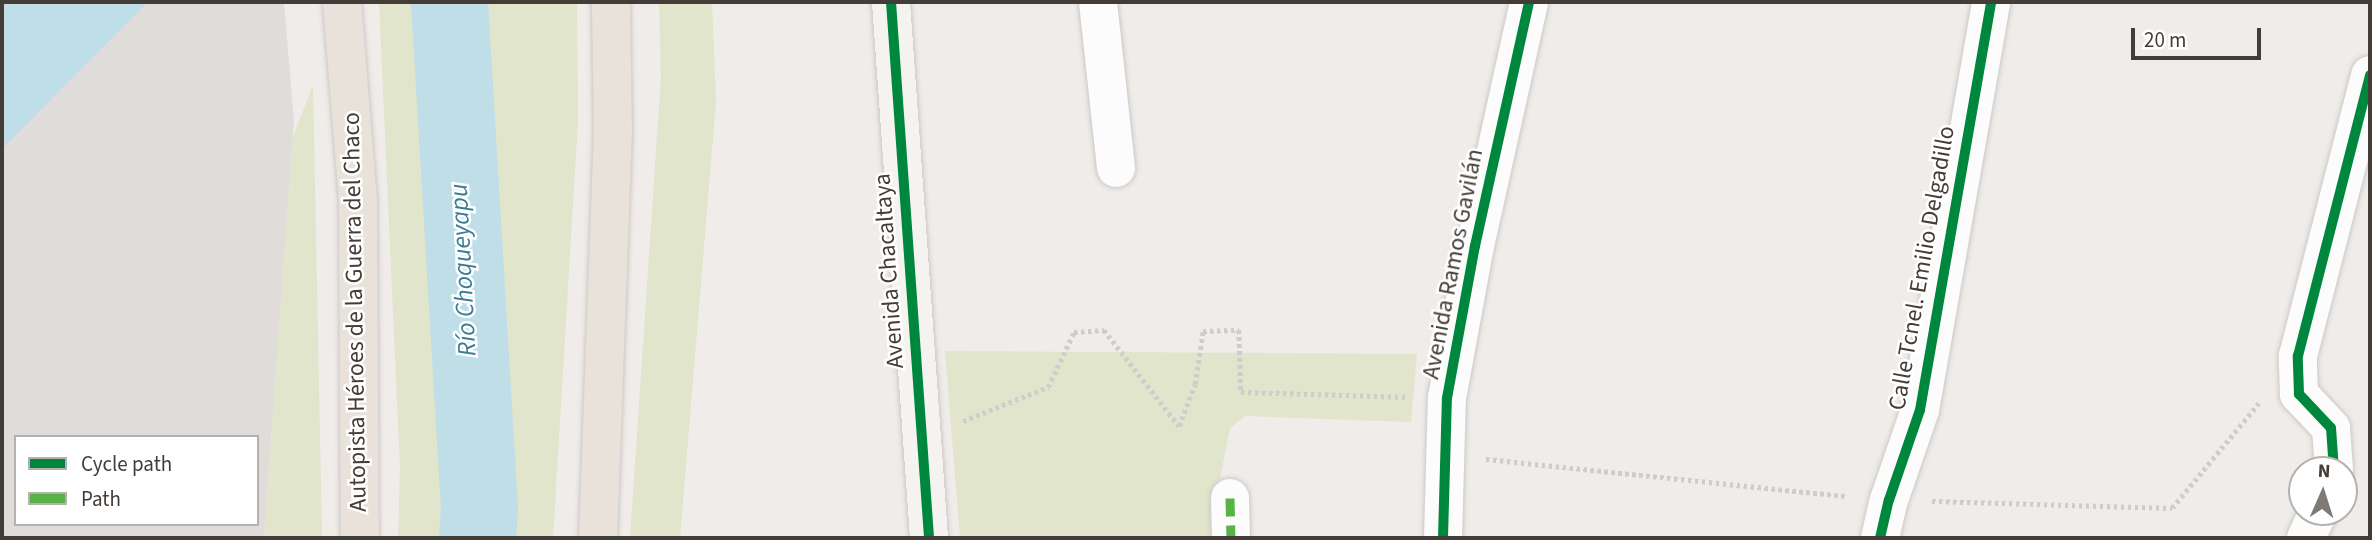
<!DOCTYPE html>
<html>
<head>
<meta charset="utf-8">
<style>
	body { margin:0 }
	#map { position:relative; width:2372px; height:540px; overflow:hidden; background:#efece9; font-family:"Source Sans 3",sans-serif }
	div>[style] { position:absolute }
	.industrial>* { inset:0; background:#e0dcd9 }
	.green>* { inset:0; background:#e0e5cc }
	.water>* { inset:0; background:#bfdee8 }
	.river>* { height:77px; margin:-38.5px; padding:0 38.5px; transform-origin:38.5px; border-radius:38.5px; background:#bfdee8 }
	.path>* { height:4.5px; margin-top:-2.25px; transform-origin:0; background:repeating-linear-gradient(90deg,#cfcdcb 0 3.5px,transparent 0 7px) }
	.roads { filter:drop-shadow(0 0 2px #ccc9c7) drop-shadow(0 0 2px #ccc9c7) }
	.street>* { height:38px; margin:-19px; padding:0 19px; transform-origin:19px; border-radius:19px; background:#fdfcfc }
	.secondary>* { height:38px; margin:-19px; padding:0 19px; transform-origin:19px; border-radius:19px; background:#f5f3ef }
	.highway>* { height:38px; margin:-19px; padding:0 19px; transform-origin:19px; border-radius:19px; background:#e9e2db }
	.quiet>* { height:9px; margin-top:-4.5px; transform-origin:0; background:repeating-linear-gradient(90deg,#57b346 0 18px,transparent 0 27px) }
	.cycleway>* { height:10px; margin:-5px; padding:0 5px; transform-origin:5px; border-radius:5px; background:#00873e }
	span { translate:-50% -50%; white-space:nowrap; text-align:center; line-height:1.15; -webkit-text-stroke:5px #fff; paint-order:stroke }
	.street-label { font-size:24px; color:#433c37 }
	.water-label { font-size:26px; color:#397c93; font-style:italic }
	.frame { position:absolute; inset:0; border:4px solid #433c37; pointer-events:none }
	.legend { position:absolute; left:14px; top:435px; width:245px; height:91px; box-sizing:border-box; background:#fff; border:2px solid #b4b1af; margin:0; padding:9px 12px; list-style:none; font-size:21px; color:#433c37 }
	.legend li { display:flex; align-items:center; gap:14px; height:35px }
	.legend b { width:35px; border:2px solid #b4b1af }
	.north { position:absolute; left:2288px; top:456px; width:70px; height:70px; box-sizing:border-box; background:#fff; border:2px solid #b4b1af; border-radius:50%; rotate:3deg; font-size:19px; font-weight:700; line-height:28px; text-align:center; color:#433c37 }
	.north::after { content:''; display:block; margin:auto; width:24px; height:32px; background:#7f7a75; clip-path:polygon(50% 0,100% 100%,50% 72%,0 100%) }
	.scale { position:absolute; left:2131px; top:28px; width:130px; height:32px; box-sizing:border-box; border:4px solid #433c37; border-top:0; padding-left:9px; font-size:21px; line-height:24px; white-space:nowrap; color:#433c37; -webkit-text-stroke:5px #fff; paint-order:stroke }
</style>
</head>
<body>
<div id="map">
	<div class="industrial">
		<i style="clip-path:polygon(evenodd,2px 2px,284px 2px,294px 122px,264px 538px,2px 538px,2px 2px,16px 437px,257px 437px,257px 524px,16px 524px,16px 437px)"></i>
	</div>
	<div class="green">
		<i style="clip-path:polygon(379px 2px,417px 2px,448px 502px,446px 538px,398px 538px,400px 467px)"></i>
		<i style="clip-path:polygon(476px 2px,577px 2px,578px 120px,553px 538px,505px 538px,506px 503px)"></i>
		<i style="clip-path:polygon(659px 2px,712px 2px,716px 101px,680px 538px,630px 538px,661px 77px)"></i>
		<i style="clip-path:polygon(313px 85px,322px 538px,264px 538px,293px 137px)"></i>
		<i style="clip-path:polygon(945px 351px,1417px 354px,1411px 422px,1245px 416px,1230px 428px,1216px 498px,1217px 538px,960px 538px)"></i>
	</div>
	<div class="water">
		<i style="clip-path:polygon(2px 2px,148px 2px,2px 149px)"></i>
	</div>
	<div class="river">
		<i style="left:449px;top:2px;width:507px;rotate:86.61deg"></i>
		<i style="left:479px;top:508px;width:30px;rotate:94deg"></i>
	</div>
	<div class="path">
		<i style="left:963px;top:421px;width:92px;rotate:-21.8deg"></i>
		<i style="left:1048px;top:387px;width:61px;rotate:-64.7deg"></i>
		<i style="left:1074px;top:332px;width:30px;rotate:-4deg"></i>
		<i style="left:1104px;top:330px;width:122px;rotate:52deg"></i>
		<i style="left:1179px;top:426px;width:45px;rotate:-69.1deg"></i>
		<i style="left:1195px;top:384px;width:54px;rotate:-81.4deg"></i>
		<i style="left:1203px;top:331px;width:36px;rotate:-2deg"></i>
		<i style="left:1239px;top:330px;width:62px;rotate:88.2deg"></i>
		<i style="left:1241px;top:392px;width:167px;rotate:1.7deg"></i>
		<i style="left:1486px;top:459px;width:363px;rotate:5.9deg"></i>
		<i style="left:1932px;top:501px;width:240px;rotate:1.7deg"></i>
		<i style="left:2172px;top:508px;width:136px;rotate:-50.4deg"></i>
	</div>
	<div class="roads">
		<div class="street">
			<i style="left:1098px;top:2px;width:167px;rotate:83.8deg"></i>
			<i style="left:2334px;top:470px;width:42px;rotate:-94.1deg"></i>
			<i style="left:2331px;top:428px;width:47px;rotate:-133.3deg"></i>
			<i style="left:2299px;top:394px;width:38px;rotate:-92deg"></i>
			<i style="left:2298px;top:356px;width:290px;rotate:-75.6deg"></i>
			<i style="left:1230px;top:498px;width:40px;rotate:88.6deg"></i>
			<i style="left:1443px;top:538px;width:140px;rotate:-88.4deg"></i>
			<i style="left:1447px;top:398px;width:155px;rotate:-79.6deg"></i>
			<i style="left:1475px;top:246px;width:250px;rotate:-77.5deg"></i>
			<i style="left:1880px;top:538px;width:39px;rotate:-77deg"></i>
			<i style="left:1889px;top:500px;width:95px;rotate:-71deg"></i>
			<i style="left:1920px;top:410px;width:414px;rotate:-80.1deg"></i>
			<i style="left:2306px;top:538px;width:29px;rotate:-65deg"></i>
		</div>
		<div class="secondary">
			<i style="left:891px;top:2px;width:537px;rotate:85.94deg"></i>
		</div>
		<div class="highway">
			<i style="left:342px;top:2px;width:200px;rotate:85.4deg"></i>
			<i style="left:358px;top:201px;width:337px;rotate:89.7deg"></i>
			<i style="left:598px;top:538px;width:404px;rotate:-87.9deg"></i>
			<i style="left:613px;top:134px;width:132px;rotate:-90.9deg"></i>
		</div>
	</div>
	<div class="quiet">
		<i style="left:1230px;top:498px;width:40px;rotate:88.6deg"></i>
	</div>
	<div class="cycleway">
		<i style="left:891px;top:2px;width:537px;rotate:85.94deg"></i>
		<i style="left:2334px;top:470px;width:42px;rotate:-94.1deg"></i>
		<i style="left:2331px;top:428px;width:47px;rotate:-133.3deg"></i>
		<i style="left:2299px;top:394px;width:38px;rotate:-92deg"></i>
		<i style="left:2298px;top:356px;width:290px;rotate:-75.6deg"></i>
		<i style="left:1443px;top:538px;width:140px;rotate:-88.4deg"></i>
		<i style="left:1447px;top:398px;width:155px;rotate:-79.6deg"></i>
		<i style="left:1475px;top:246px;width:250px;rotate:-77.5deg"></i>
		<i style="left:1880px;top:538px;width:39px;rotate:-77deg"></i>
		<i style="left:1889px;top:500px;width:95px;rotate:-71deg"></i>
		<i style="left:1920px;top:410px;width:414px;rotate:-80.1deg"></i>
	</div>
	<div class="street-label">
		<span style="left:1453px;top:264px;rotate:-79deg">Avenida Ramos Gavilán</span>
		<span style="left:1922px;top:268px;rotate:-80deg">Calle Tcnel. Emilio Delgadillo</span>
		<span style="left:889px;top:271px;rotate:-94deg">Avenida Chacaltaya</span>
		<span style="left:355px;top:312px;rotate:-91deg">Autopista Héroes de la Guerra del Chaco</span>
	</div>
	<div class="water-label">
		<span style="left:463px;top:270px;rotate:-93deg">Río Choqueyapu</span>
	</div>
	<div class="frame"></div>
	<ul class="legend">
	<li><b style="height:9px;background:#00873e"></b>Cycle path</li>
	<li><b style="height:9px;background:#57b346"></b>Path</li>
	</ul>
	<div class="north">N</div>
	<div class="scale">20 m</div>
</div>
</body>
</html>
